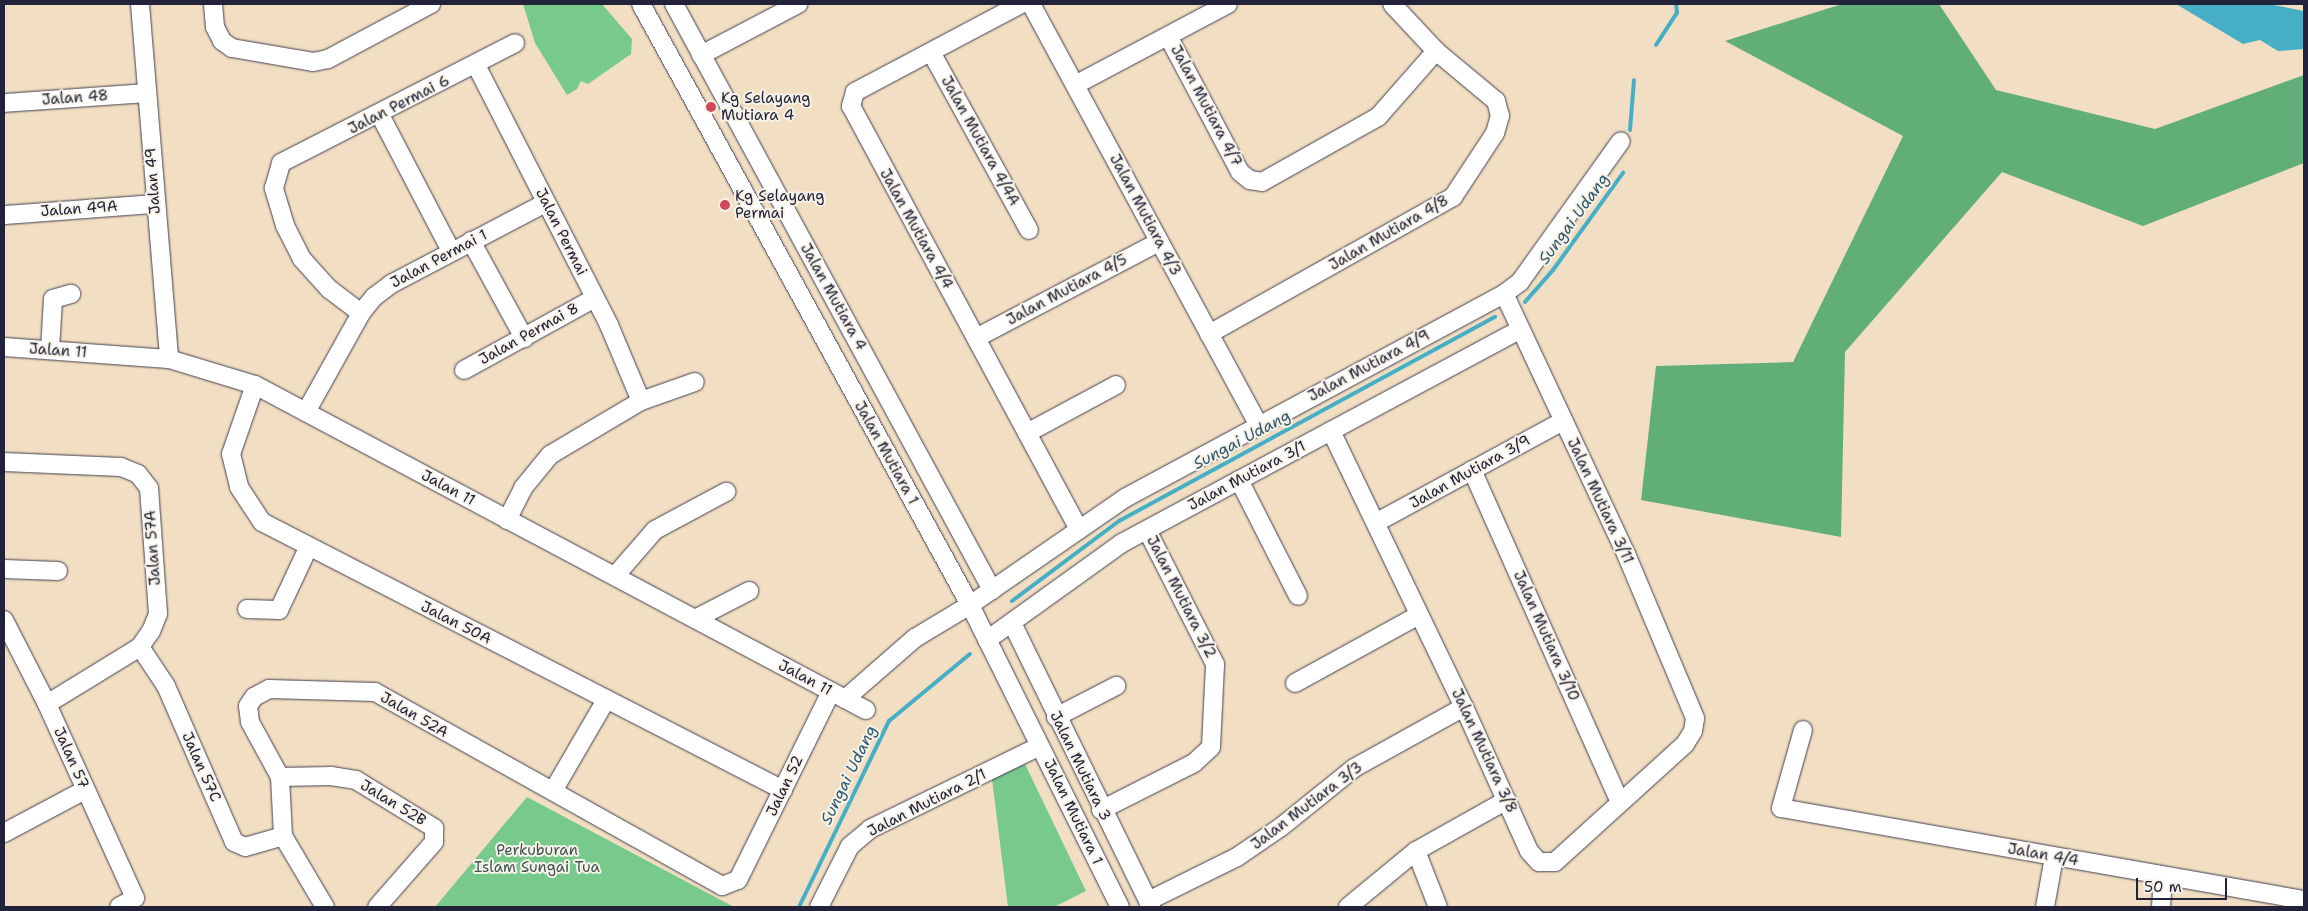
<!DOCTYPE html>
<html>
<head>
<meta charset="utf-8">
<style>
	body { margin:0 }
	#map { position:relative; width:2308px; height:911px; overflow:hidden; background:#f2dfc3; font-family:"Shantell Sans",sans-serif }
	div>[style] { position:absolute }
	.green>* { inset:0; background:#77ca8c }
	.forest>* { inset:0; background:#61ae78 }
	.water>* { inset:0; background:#46aec5 }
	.stream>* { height:4px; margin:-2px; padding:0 2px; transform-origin:2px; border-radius:2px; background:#46aec5 }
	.roads { filter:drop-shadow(0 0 1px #413e4f) drop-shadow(0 0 1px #413e4f) }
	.minor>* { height:18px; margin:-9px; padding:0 9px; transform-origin:9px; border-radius:9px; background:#fff }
	.dots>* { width:14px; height:14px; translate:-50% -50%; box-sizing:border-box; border:2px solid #f7f3e8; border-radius:50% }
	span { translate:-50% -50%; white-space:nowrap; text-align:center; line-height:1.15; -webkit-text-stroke:4px #f7f3e8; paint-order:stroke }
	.street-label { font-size:15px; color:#22223b }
	.poi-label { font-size:15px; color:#22223b }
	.left { translate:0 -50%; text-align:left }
	.park-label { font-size:15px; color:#3c5453 }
	.water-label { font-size:16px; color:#305a72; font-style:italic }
	.frame { position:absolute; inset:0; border:5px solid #22223b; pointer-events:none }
	.scale { position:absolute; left:2136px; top:878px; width:91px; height:22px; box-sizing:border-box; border:2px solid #22223b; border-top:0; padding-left:6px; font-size:15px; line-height:18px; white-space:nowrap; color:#22223b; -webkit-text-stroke:4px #f7f3e8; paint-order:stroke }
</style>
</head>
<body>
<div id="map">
	<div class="green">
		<i style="clip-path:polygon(523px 4px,602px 4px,632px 39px,631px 54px,588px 84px,581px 81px,577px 89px,567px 95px,535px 43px)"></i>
		<i style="clip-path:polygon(1025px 764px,1086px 891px,1054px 907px,1008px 907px,992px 779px)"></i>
		<i style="clip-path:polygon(527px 797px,734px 907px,435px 907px)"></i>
	</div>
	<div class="forest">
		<i style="clip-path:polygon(1842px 4px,1939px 4px,1996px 90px,2155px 129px,2304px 75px,2304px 163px,2143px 226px,2002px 172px,1845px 352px,1841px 537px,1641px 500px,1656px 366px,1793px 362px,1903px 136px,1725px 41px)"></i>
	</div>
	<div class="water">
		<i style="clip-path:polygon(2176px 4px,2269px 4px,2304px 11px,2304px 49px,2278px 51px,2260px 40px,2243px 44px)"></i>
	</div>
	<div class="stream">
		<i style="left:1656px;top:45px;width:38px;rotate:-57deg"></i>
		<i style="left:1677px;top:13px;width:9px;rotate:-96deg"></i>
		<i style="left:1630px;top:130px;width:50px;rotate:-85.4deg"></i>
		<i style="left:1525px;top:302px;width:43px;rotate:-48.8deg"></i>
		<i style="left:1553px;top:270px;width:120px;rotate:-54.2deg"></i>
		<i style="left:1012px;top:601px;width:134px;rotate:-36.8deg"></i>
		<i style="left:1119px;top:521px;width:428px;rotate:-28.5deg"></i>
		<i style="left:799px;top:907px;width:207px;rotate:-64.2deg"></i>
		<i style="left:889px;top:721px;width:105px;rotate:-39.6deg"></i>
	</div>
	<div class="roads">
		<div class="minor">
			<i style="left:140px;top:4px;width:356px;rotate:85.3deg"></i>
			<i style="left:213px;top:4px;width:23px;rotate:85deg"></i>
			<i style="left:215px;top:27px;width:16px;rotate:63deg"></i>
			<i style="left:222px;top:41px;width:12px;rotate:35deg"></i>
			<i style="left:232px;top:48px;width:82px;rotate:9.8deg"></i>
			<i style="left:313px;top:62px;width:15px;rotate:-11deg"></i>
			<i style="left:328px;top:59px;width:117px;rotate:-28.1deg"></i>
			<i style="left:641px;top:4px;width:685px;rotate:61.3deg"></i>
			<i style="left:970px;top:605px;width:337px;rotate:63.6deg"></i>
			<i style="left:674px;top:4px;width:667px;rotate:61.51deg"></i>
			<i style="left:1021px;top:4px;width:188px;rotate:152.1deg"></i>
			<i style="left:855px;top:92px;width:15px;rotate:106deg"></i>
			<i style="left:851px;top:106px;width:481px;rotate:61.7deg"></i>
			<i style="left:1031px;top:4px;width:479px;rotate:61.6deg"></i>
			<i style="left:1168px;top:36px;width:154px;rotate:62.1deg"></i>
			<i style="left:1240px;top:172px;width:13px;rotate:39deg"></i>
			<i style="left:1250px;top:180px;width:12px;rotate:9deg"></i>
			<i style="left:1262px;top:182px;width:133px;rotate:-29.3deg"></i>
			<i style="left:1378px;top:117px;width:88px;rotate:-48.7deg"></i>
			<i style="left:931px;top:52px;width:203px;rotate:61.2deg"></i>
			<i style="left:701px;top:55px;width:110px;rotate:-27.7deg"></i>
			<i style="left:476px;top:65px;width:292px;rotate:62.9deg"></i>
			<i style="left:609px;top:325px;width:82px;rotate:67.2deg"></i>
			<i style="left:1075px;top:85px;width:173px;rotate:-27.9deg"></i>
			<i style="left:4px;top:103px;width:142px;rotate:-4deg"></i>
			<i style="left:380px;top:115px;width:153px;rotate:62.4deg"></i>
			<i style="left:4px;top:215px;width:150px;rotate:-4.2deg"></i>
			<i style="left:471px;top:241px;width:111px;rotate:61.3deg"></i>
			<i style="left:361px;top:313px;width:39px;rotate:-143deg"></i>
			<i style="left:330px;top:290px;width:42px;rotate:-132.1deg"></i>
			<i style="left:302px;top:259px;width:38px;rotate:-117deg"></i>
			<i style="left:285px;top:225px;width:39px;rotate:-107deg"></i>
			<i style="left:274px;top:188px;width:26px;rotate:-74deg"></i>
			<i style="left:281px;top:163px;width:263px;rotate:-27.1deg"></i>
			<i style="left:1209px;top:334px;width:280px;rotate:-29.3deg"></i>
			<i style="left:1453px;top:197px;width:77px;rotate:-56.7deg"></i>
			<i style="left:1495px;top:133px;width:18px;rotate:-74deg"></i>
			<i style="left:1500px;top:116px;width:16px;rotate:-105deg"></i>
			<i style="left:1496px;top:101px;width:78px;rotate:-140.2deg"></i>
			<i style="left:1436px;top:51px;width:64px;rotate:-133.1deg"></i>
			<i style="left:976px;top:338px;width:207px;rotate:-27.7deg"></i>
			<i style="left:4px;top:347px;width:165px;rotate:4.2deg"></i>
			<i style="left:169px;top:359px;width:90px;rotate:16.8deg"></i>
			<i style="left:255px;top:385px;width:692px;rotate:28.01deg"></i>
			<i style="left:50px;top:350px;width:51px;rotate:-86.6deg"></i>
			<i style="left:53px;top:299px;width:19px;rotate:-16deg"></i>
			<i style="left:464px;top:370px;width:149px;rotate:-28.8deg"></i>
			<i style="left:255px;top:385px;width:73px;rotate:109.2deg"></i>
			<i style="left:231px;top:454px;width:34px;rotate:76deg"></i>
			<i style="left:239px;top:487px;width:42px;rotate:56.7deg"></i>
			<i style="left:262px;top:522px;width:586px;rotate:27.22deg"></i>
			<i style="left:306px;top:412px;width:113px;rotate:-60.9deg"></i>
			<i style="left:361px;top:313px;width:21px;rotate:-51deg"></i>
			<i style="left:374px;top:297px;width:21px;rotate:-37deg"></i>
			<i style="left:391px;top:284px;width:174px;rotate:-27.7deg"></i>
			<i style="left:1331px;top:431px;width:306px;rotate:64.3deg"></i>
			<i style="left:1464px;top:707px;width:158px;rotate:65.7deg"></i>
			<i style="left:1529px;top:851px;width:15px;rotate:48deg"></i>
			<i style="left:1539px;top:862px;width:16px"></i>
			<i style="left:1555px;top:862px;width:176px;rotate:-42.2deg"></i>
			<i style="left:1685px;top:744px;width:15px;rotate:-58deg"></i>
			<i style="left:1693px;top:731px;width:13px;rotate:-81deg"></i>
			<i style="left:1695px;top:718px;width:176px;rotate:-112.8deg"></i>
			<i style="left:1627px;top:556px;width:289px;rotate:-115.1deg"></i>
			<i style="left:1027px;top:433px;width:101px;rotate:-28.3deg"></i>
			<i style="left:4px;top:462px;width:117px;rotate:2.4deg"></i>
			<i style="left:121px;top:467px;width:18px;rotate:22deg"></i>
			<i style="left:138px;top:474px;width:18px;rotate:52deg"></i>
			<i style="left:149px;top:488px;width:126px;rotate:85.9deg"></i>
			<i style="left:158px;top:614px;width:18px;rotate:112deg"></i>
			<i style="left:151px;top:631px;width:19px;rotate:125deg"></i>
			<i style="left:140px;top:647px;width:109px;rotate:148.5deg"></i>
			<i style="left:1472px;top:470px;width:363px;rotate:66deg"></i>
			<i style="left:1239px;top:480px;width:130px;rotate:63deg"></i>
			<i style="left:507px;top:520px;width:36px;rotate:-63deg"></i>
			<i style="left:523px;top:488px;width:43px;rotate:-50.7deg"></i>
			<i style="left:550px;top:455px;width:106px;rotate:-30.7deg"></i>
			<i style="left:641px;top:401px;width:57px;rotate:-19.4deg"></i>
			<i style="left:1377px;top:522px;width:212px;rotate:-28.5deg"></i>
			<i style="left:4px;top:569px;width:54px;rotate:2.1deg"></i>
			<i style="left:615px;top:576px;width:61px;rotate:-49deg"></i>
			<i style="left:655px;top:530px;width:81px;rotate:-28.2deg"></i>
			<i style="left:247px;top:609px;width:32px;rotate:2deg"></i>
			<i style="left:279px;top:610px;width:68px;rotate:-64.9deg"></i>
			<i style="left:695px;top:619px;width:61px;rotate:-27.4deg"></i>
			<i style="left:4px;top:620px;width:94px;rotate:62.9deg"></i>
			<i style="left:47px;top:704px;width:213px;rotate:65.6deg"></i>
			<i style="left:135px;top:898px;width:18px;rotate:151deg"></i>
			<i style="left:1012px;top:623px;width:316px;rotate:63.9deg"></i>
			<i style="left:987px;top:640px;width:166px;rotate:-35.7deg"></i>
			<i style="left:1122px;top:543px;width:451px;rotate:-28.2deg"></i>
			<i style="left:140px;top:647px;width:47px;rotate:56.3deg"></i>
			<i style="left:166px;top:686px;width:170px;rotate:66.4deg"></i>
			<i style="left:234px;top:842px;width:12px;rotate:24deg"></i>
			<i style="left:245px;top:847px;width:40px;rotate:-16deg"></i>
			<i style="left:1295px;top:683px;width:141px;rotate:-28.7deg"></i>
			<i style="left:845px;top:699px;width:93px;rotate:-41.1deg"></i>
			<i style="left:915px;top:638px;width:64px;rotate:-31deg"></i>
			<i style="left:970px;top:605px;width:188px;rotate:-34.6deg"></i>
			<i style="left:1125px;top:498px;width:430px;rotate:-28.3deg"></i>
			<i style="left:1504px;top:294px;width:20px;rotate:-37deg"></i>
			<i style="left:1520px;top:282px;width:173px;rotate:-54.4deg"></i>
			<i style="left:1056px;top:717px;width:68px;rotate:-27.3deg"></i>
			<i style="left:1803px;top:730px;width:81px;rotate:105.8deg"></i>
			<i style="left:1781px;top:808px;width:531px;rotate:9.98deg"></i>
			<i style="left:280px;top:777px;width:51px;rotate:-1.1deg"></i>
			<i style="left:331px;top:776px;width:25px;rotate:9deg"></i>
			<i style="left:356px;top:780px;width:92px;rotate:31.6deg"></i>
			<i style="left:434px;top:828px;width:14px;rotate:90deg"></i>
			<i style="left:434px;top:842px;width:86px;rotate:131.2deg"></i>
			<i style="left:553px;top:791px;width:105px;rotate:-59.8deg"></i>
			<i style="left:1101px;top:810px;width:104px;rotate:-26.8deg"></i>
			<i style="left:1194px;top:763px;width:23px;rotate:-43deg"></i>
			<i style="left:1211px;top:747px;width:83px;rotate:-87.2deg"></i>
			<i style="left:1215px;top:664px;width:150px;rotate:-116.9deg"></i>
			<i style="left:4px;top:833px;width:92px;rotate:-28deg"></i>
			<i style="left:1416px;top:851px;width:60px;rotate:68.6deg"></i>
			<i style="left:1148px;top:901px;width:99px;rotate:-26.3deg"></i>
			<i style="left:1237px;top:857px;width:53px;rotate:-34.3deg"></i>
			<i style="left:1281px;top:827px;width:94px;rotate:-38.9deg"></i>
			<i style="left:1354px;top:768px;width:126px;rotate:-29deg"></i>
			<i style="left:325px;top:907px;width:82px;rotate:-120.6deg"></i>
			<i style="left:283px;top:836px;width:59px;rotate:-92.9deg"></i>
			<i style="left:280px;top:777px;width:63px;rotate:-118.6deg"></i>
			<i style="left:250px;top:722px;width:16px;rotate:-97deg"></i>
			<i style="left:248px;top:706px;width:11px;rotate:-56deg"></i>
			<i style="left:254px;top:697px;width:17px;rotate:-28deg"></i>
			<i style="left:269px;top:689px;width:106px;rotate:1.6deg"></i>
			<i style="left:375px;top:692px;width:398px;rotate:29.2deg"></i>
			<i style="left:722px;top:886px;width:17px;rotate:-21deg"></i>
			<i style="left:738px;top:880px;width:210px;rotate:-63.7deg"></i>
			<i style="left:819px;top:907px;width:68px;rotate:-63.1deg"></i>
			<i style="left:850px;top:846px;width:26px;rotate:-40deg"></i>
			<i style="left:870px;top:829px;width:189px;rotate:-26deg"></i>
			<i style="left:1348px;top:907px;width:88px;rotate:-39.5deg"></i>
			<i style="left:1416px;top:851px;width:104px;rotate:-29.3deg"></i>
			<i style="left:2045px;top:907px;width:51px;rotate:-79.8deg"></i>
			<i style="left:2161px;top:907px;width:30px;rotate:-86deg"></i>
		</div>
	</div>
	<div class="dots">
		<i style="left:711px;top:107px;background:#d1495b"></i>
		<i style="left:725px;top:205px;background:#d1495b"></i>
	</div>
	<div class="street-label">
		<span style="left:75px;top:98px;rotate:-4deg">Jalan 48</span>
		<span style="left:399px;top:105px;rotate:-27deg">Jalan Permai 6</span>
		<span style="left:1206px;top:106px;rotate:62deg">Jalan Mutiara 4/7</span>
		<span style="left:980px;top:141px;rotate:61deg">Jalan Mutiara 4/4A</span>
		<span style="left:153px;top:181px;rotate:-94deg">Jalan 49</span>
		<span style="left:79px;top:209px;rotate:-4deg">Jalan 49A</span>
		<span style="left:1145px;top:215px;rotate:62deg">Jalan Mutiara 4/3</span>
		<span style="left:916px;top:229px;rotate:61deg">Jalan Mutiara 4/4</span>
		<span style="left:561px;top:232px;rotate:63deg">Jalan Permai</span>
		<span style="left:1389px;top:233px;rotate:-30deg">Jalan Mutiara 4/8</span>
		<span style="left:439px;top:259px;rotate:-28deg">Jalan Permai 1</span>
		<span style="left:1067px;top:290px;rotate:-28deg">Jalan Mutiara 4/5</span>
		<span style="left:833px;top:297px;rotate:61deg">Jalan Mutiara 4</span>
		<span style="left:529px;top:334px;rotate:-29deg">Jalan Permai 8</span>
		<span style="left:58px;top:351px;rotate:4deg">Jalan 11</span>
		<span style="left:1369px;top:366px;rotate:-28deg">Jalan Mutiara 4/9</span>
		<span style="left:886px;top:453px;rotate:61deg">Jalan Mutiara 1</span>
		<span style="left:1470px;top:472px;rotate:-29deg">Jalan Mutiara 3/9</span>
		<span style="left:1247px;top:476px;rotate:-28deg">Jalan Mutiara 3/1</span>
		<span style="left:448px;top:488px;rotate:28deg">Jalan 11</span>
		<span style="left:1600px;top:501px;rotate:65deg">Jalan Mutiara 3/11</span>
		<span style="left:153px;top:548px;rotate:-94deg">Jalan 57A</span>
		<span style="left:1181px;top:597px;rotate:63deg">Jalan Mutiara 3/2</span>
		<span style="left:456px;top:623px;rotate:27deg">Jalan 50A</span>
		<span style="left:1546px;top:636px;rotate:66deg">Jalan Mutiara 3/10</span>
		<span style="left:805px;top:678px;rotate:28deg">Jalan 11</span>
		<span style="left:414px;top:715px;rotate:30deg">Jalan 52A</span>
		<span style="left:1484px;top:751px;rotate:65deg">Jalan Mutiara 3/8</span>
		<span style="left:71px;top:758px;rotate:66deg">Jalan 57</span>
		<span style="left:1080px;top:766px;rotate:64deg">Jalan Mutiara 3</span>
		<span style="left:201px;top:767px;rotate:66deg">Jalan 57C</span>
		<span style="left:785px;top:786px;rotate:-64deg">Jalan 52</span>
		<span style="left:393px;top:803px;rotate:31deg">Jalan 52B</span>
		<span style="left:927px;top:803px;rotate:-27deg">Jalan Mutiara 2/1</span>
		<span style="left:1307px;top:806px;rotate:-37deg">Jalan Mutiara 3/3</span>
		<span style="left:1073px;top:812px;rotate:64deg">Jalan Mutiara 1</span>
		<span style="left:2043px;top:855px;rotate:10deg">Jalan 4/4</span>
	</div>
	<div class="poi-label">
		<span class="left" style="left:721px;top:107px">Kg Selayang<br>Mutiara 4</span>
		<span class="left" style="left:735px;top:205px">Kg Selayang<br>Permai</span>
	</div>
	<div class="park-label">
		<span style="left:537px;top:859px">Perkuburan<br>Islam Sungai Tua</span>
	</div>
	<div class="water-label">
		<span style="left:1574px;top:219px;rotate:-54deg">Sungai Udang</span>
		<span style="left:1242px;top:440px;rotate:-28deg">Sungai Udang</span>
		<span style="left:849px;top:775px;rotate:-64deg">Sungai Udang</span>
	</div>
	<div class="frame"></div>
	<div class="scale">50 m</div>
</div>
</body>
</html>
